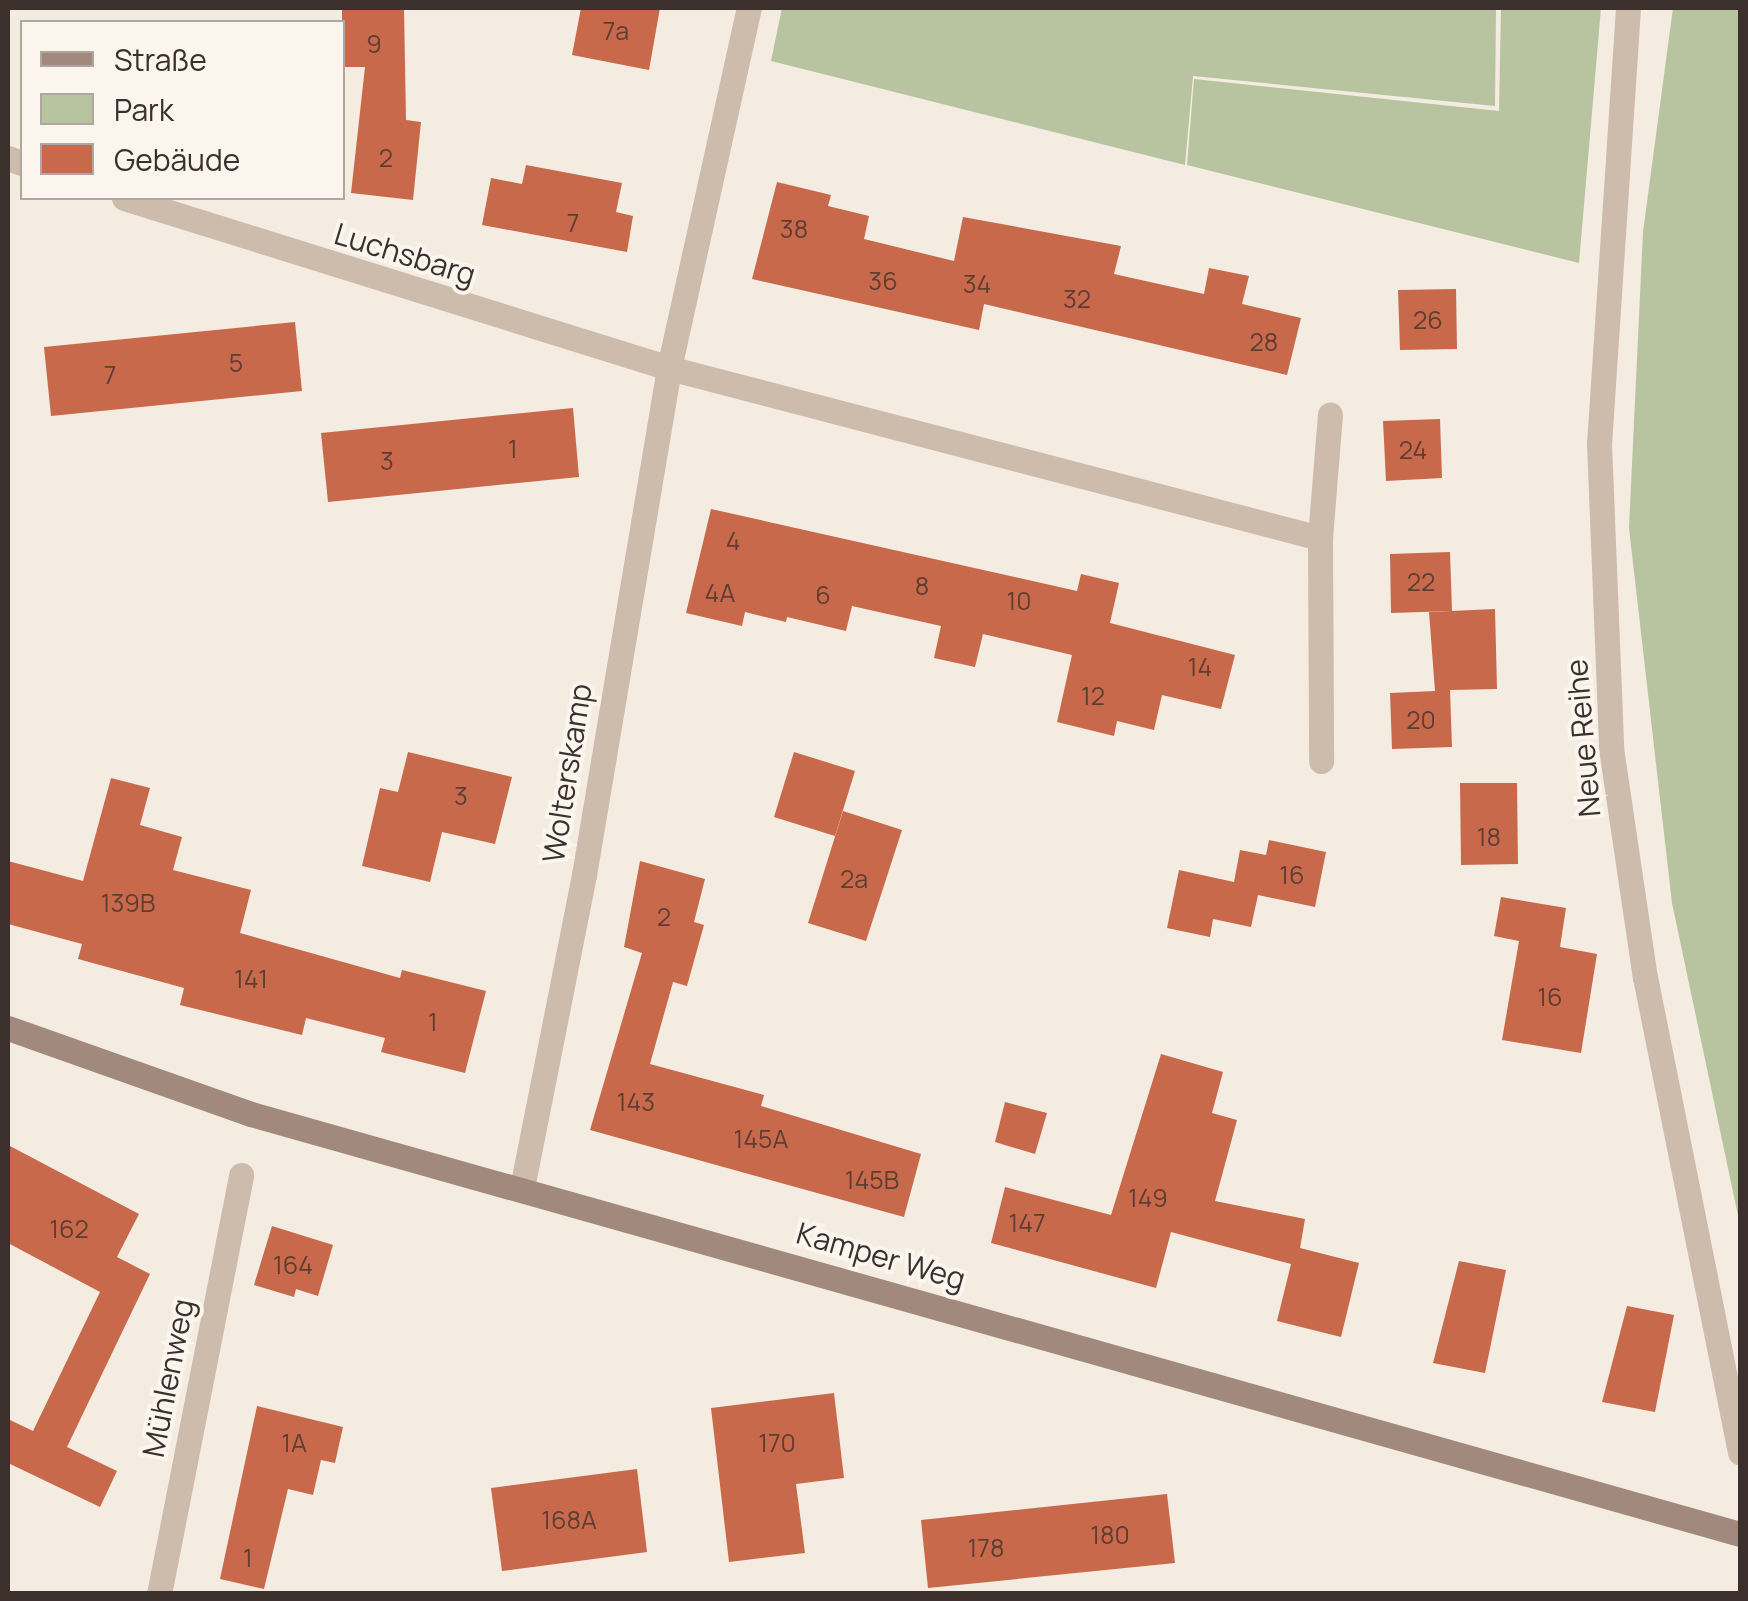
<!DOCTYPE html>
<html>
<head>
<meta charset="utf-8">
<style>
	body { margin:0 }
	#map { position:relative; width:1748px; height:1601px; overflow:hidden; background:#f4ebe1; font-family:Manrope,sans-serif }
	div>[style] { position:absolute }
	.green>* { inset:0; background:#b8c4a0 }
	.building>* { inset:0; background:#c8694b }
	.minor>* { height:25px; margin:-12.5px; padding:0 12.5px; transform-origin:12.5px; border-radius:12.5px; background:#cdbbac }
	.tertiary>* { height:25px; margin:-12.5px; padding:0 12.5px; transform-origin:12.5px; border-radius:12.5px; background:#cdbbac }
	.secondary>* { height:25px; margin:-12.5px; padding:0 12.5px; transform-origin:12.5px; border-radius:12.5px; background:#a18a7d }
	span { translate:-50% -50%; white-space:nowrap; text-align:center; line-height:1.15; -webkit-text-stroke:8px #fbf5ee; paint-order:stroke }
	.number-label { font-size:25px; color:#5e3e33 }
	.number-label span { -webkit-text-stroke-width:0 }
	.street-label { font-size:30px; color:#3b302b }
	.frame { position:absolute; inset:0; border:10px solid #3b302b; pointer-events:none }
	.legend { position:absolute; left:20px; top:20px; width:325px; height:180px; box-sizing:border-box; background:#fbf5ee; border:2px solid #aea6a0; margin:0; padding:12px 18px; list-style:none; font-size:30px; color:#3b302b }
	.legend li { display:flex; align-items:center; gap:20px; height:50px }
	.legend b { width:50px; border:2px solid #aea6a0 }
</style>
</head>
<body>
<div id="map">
	<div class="green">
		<i style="clip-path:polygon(782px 8px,1496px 8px,1495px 106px,1193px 76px,1185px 165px,771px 61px)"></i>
		<i style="clip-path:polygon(1501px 8px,1601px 8px,1579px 263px,1187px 165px,1194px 79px,1499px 111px)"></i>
		<i style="clip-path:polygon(1673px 8px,1740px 8px,1740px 1225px,1672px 903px,1629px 528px,1643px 232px)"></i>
	</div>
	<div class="building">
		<i style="clip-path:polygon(342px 8px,404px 8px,406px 120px,421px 122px,413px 200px,351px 193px,365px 67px,342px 67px)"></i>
		<i style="clip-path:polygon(581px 8px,660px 8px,649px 70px,572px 55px)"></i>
		<i style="clip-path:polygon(526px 165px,622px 183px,616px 212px,633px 216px,627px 252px,482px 225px,491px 178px,522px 184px)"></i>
		<i style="clip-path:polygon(777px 182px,831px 195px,828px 206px,869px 216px,864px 239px,954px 261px,963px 217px,1121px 246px,1114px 274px,1204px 294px,1209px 268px,1249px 276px,1242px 304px,1301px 318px,1287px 375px,984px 304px,979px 330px,752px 279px)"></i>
		<i style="clip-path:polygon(1456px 289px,1457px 349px,1400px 350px,1398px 290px)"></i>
		<i style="clip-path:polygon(295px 322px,302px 391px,51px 416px,44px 347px)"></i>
		<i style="clip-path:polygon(573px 408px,579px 477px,328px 502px,321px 433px)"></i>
		<i style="clip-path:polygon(1440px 419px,1442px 478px,1386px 481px,1383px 421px)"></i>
		<i style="clip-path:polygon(711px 509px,1077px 591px,1081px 574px,1119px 583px,1110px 623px,1235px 655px,1221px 709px,1162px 695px,1154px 730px,1117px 721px,1114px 736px,1057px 722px,1072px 655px,983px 634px,975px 667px,934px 658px,941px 626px,852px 606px,846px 631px,787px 617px,786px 622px,745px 612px,742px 626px,686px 613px)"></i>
		<i style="clip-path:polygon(1450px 552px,1452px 611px,1391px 613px,1390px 554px)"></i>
		<i style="clip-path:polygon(1495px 609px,1497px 689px,1450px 690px,1452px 747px,1392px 749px,1390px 693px,1435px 691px,1429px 612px)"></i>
		<i style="clip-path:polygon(408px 752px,512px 777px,495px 844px,442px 832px,430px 882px,362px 866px,380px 788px,398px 792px)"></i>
		<i style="clip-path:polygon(794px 752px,855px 771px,835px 836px,774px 817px)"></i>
		<i style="clip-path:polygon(111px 778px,150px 788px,140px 825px,182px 837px,173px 870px,251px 890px,240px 933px,400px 978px,402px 970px,486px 991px,465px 1073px,381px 1052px,385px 1038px,306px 1018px,302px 1035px,180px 1005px,184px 988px,78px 959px,82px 944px,8px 924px,8px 861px,83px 881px)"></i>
		<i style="clip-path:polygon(1460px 783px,1517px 783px,1518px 864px,1461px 865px)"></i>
		<i style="clip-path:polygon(843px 811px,902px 830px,866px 941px,808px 923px)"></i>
		<i style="clip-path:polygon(1269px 840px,1326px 852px,1315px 907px,1258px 895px,1251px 927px,1213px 919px,1210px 937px,1167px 928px,1179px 870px,1234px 882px,1240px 850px,1266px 855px)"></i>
		<i style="clip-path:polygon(640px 861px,705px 879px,694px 922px,704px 925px,687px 986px,673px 982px,650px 1064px,764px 1095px,761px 1106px,921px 1154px,904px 1217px,590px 1130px,642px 953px,624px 947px)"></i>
		<i style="clip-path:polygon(1501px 897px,1566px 908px,1560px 947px,1597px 954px,1581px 1053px,1502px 1040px,1519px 941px,1494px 936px)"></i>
		<i style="clip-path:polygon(1161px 1054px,1223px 1072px,1212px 1113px,1237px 1120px,1215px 1201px,1305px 1219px,1300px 1248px,1359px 1263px,1341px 1337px,1277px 1321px,1291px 1264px,1171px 1232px,1156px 1288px,991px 1243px,1005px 1187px,1111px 1215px)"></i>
		<i style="clip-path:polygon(1005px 1102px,1047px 1113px,1035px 1154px,995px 1142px)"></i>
		<i style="clip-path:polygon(8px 1145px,139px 1214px,117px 1257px,150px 1274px,67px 1447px,117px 1471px,100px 1507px,8px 1463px,8px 1419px,33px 1431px,100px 1292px,8px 1243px)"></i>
		<i style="clip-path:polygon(272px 1226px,333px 1245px,318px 1296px,296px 1289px,294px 1297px,254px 1285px)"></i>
		<i style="clip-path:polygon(1459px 1261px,1506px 1270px,1485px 1373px,1433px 1363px)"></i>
		<i style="clip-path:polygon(1627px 1306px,1674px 1315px,1655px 1412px,1602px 1402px)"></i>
		<i style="clip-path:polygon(834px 1393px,844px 1478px,796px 1484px,805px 1553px,729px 1562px,711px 1408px)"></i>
		<i style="clip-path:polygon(257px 1406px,343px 1427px,335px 1463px,321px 1460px,313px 1495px,288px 1489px,264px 1589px,220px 1579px)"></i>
		<i style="clip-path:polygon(637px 1469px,647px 1552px,502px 1571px,491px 1488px)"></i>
		<i style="clip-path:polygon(1167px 1494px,1175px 1563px,928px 1588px,921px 1520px)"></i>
	</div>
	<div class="minor">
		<i style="left:8px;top:158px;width:15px;rotate:20deg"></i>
		<i style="left:124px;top:198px;width:571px;rotate:17.32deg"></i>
		<i style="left:669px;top:368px;width:673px;rotate:14.64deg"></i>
		<i style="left:1320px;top:538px;width:223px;rotate:89.7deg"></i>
		<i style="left:1320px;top:538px;width:124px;rotate:-85.4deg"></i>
		<i style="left:522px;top:1188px;width:319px;rotate:-78.8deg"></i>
		<i style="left:584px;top:875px;width:514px;rotate:-80.48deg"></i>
		<i style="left:669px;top:368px;width:369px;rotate:-77.5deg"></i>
		<i style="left:159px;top:1594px;width:427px;rotate:-78.9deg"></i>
	</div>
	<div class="tertiary">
		<i style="left:1628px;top:8px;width:436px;rotate:93.8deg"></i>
		<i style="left:1599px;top:443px;width:305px;rotate:87.7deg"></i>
		<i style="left:1611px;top:748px;width:232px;rotate:81.6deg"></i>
		<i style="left:1645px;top:977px;width:485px;rotate:78.7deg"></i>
	</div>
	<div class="secondary">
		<i style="left:8px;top:1028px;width:258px;rotate:19.5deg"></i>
		<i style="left:251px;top:1114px;width:1547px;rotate:15.75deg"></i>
	</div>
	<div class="number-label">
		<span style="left:616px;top:31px">7a</span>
		<span style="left:374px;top:44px">9</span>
		<span style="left:386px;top:158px">2</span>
		<span style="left:573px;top:223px">7</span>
		<span style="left:794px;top:229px">38</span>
		<span style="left:883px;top:281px">36</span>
		<span style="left:977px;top:284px">34</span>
		<span style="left:1077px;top:299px">32</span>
		<span style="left:1428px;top:320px">26</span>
		<span style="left:1264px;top:342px">28</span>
		<span style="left:236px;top:363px">5</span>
		<span style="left:110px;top:375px">7</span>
		<span style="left:513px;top:449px">1</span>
		<span style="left:1413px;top:450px">24</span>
		<span style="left:387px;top:461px">3</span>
		<span style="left:733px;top:541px">4</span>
		<span style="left:1421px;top:582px">22</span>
		<span style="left:922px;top:586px">8</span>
		<span style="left:720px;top:593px">4A</span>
		<span style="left:823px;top:595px">6</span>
		<span style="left:1019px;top:601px">10</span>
		<span style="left:1200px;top:667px">14</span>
		<span style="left:1093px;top:696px">12</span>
		<span style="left:1421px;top:720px">20</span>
		<span style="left:461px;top:796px">3</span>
		<span style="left:1489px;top:837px">18</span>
		<span style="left:1292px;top:875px">16</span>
		<span style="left:854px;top:879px">2a</span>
		<span style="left:128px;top:903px">139B</span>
		<span style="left:664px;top:917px">2</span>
		<span style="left:251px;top:979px">141</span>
		<span style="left:1550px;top:997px">16</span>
		<span style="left:433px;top:1022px">1</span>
		<span style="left:636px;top:1102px">143</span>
		<span style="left:761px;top:1139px">145A</span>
		<span style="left:872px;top:1180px">145B</span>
		<span style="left:1148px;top:1198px">149</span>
		<span style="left:1027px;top:1223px">147</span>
		<span style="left:69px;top:1229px">162</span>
		<span style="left:293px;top:1265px">164</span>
		<span style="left:294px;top:1443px">1A</span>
		<span style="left:777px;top:1443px">170</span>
		<span style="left:569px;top:1520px">168A</span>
		<span style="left:1110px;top:1535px">180</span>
		<span style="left:986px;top:1548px">178</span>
		<span style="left:248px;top:1558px">1</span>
	</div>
	<div class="street-label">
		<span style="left:405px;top:254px;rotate:17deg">Luchsbarg</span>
		<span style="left:1583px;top:738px;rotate:-95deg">Neue Reihe</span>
		<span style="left:567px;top:773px;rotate:-81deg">Wolterskamp</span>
		<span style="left:881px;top:1256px;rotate:16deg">Kamper Weg</span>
		<span style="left:168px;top:1378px;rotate:-79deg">Mühlenweg</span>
	</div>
	<div class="frame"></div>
	<ul class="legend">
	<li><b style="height:12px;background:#a18a7d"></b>Straße</li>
	<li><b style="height:28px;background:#b8c4a0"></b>Park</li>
	<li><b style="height:28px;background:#c8694b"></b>Gebäude</li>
	</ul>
</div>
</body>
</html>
